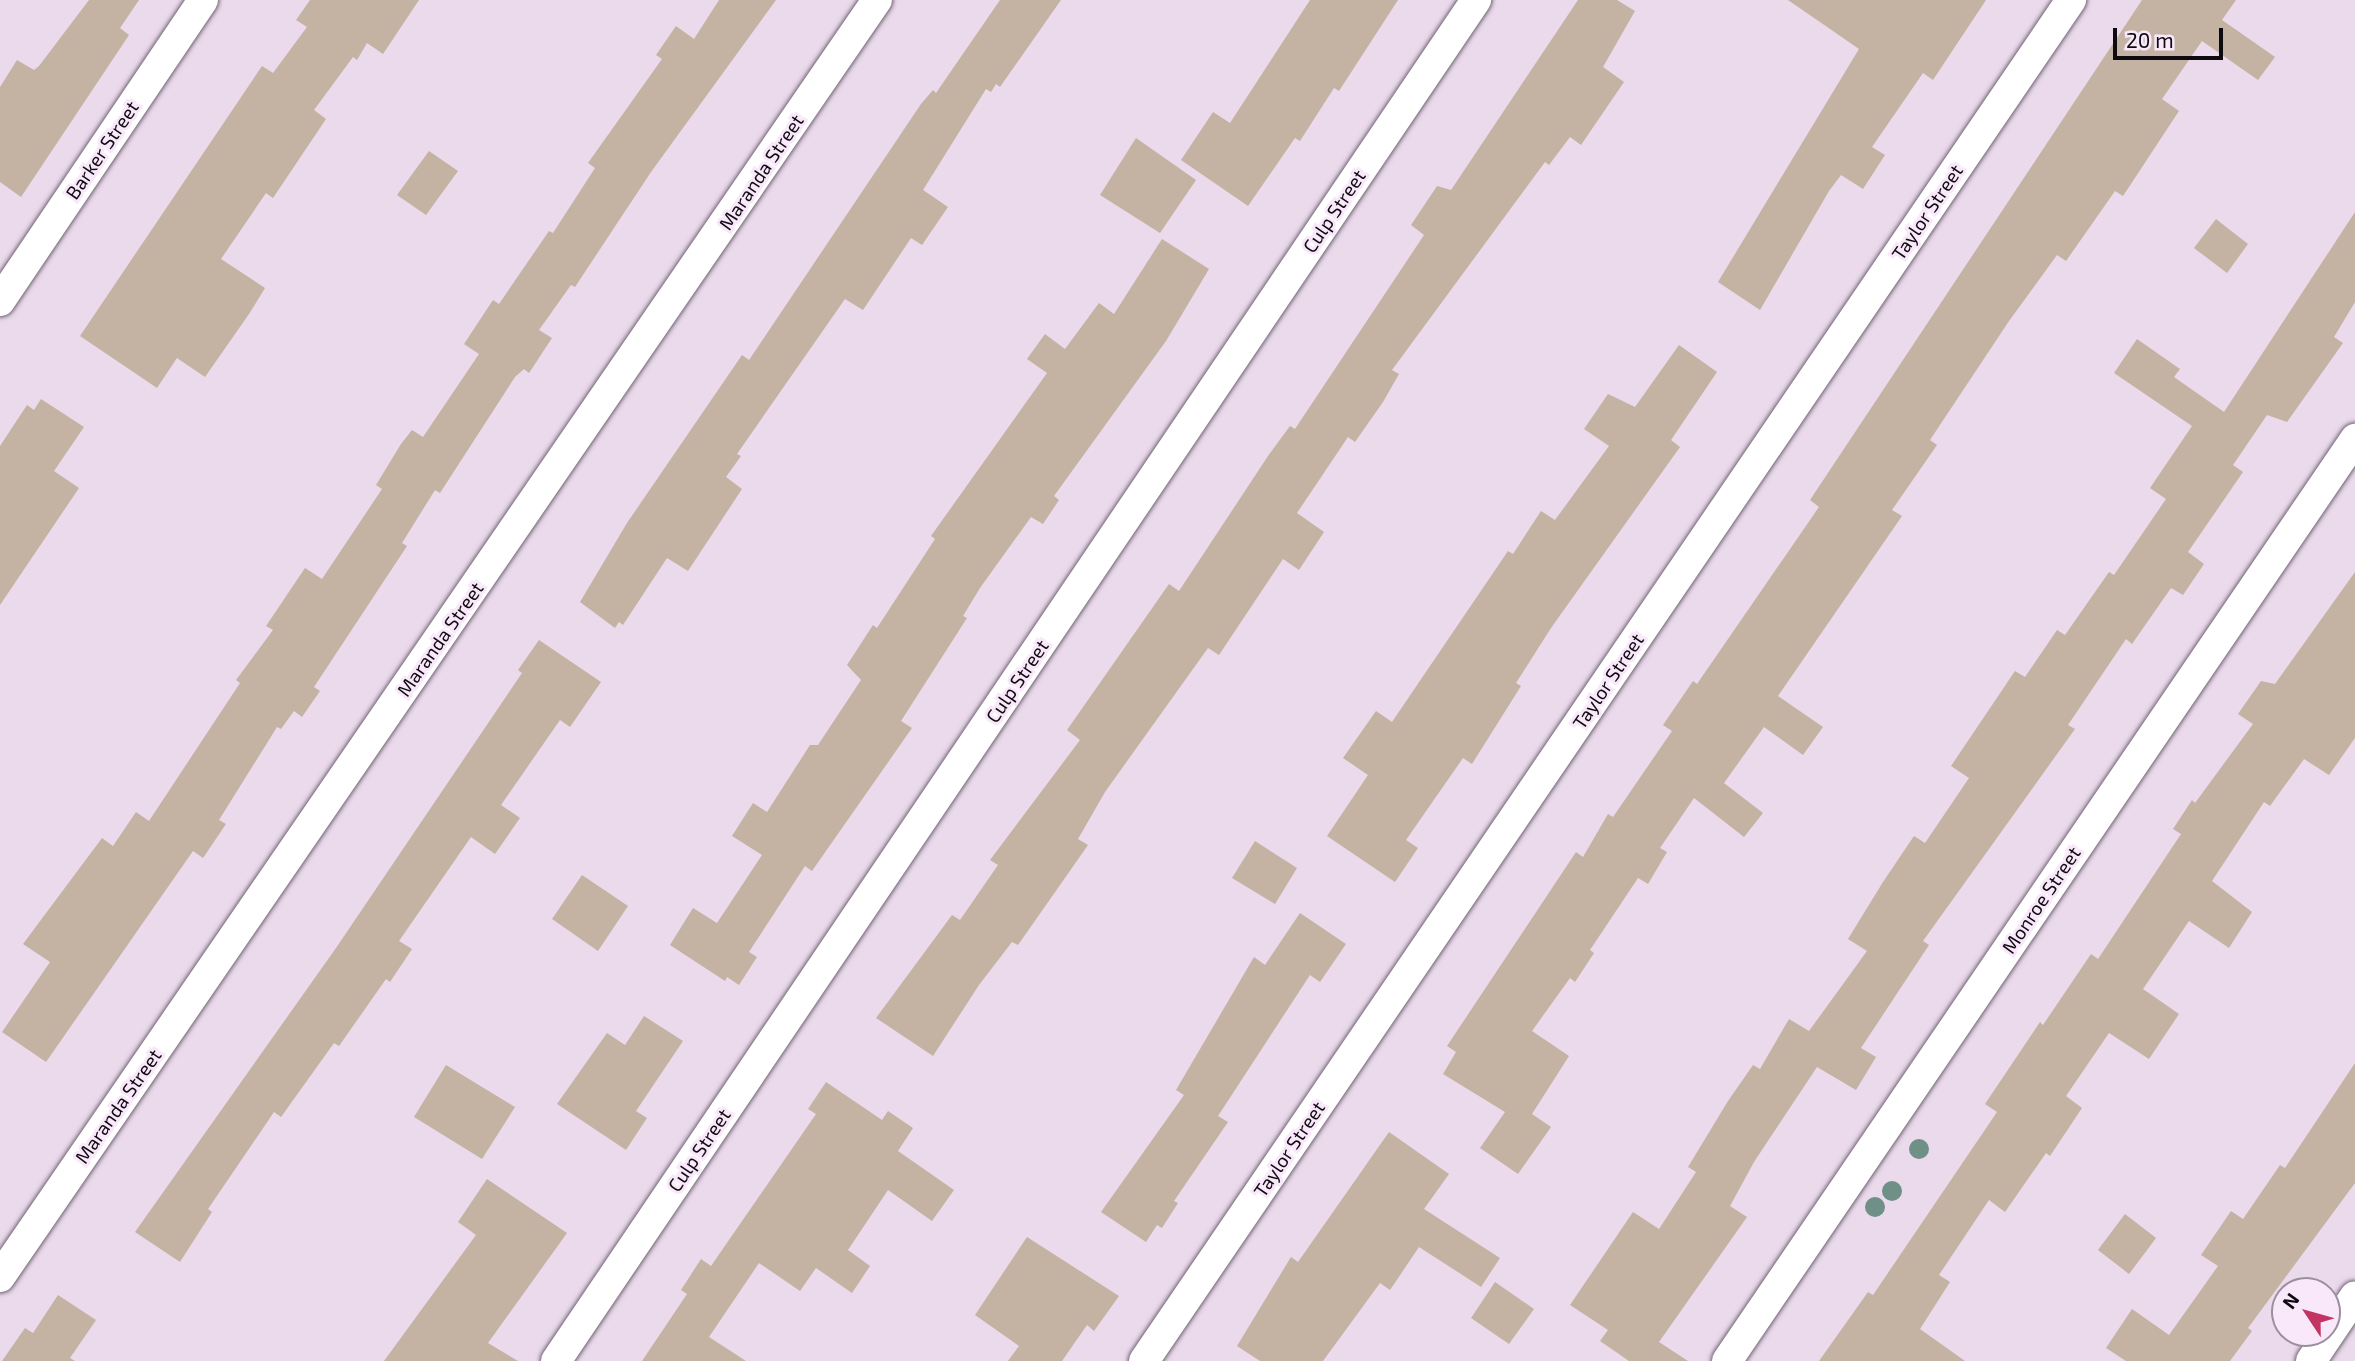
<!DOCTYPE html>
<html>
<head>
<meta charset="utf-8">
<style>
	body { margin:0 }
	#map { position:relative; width:2355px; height:1361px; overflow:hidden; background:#eadaec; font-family:"Exo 2",sans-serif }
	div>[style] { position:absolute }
	.building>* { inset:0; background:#c4b2a3 }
	.roads { filter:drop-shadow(0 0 2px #726474) drop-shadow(0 0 2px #726474) }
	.street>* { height:30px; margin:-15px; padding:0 15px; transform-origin:15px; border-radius:15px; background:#fff }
	.trees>* { width:20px; height:20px; margin:-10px; border-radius:50%; background:#6f9087 }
	span { translate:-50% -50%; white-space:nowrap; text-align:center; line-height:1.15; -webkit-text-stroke:6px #f8e8fa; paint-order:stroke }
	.street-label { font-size:19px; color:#0f0a10 }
	.north { position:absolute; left:2271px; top:1277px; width:70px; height:70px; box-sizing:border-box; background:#f8e8fa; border:2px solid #9b8f9c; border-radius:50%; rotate:306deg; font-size:19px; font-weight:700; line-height:28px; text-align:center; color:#0f0a10 }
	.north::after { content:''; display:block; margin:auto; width:24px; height:32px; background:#c23462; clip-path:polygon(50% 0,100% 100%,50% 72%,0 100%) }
	.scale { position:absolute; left:2113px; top:28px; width:110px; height:32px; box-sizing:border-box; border:4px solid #0f0a10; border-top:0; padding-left:9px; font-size:21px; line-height:24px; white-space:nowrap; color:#0f0a10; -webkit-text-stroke:5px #f8e8fa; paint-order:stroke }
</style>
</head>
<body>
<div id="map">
	<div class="building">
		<i style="clip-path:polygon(89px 0,139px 0,120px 28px,129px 35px,21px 197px,0 182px,0 87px,17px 60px,34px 70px,39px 66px)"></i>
		<i style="clip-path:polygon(310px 0,419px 0,383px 54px,367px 43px,357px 60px,353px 57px,314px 110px,326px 119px,273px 198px,266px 193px,221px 259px,265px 288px,249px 314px,205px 377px,177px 358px,157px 388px,80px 336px,262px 66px,273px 73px,307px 27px,296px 20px)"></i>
		<i style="clip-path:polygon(719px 0,776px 0,651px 172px,575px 287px,571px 285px,539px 330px,552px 338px,529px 373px,524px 369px,515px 377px,440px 493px,435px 490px,402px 543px,407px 546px,314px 687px,320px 691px,302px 717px,294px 711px,281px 729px,277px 727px,219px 820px,226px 824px,203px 858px,193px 851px,46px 1062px,2px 1032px,50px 962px,23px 944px,102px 838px,113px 846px,136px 812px,149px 821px,240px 683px,236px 680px,273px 630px,266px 626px,305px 568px,322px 579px,382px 489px,376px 485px,401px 444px,412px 430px,423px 437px,479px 354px,464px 344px,493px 300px,499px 304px,549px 231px,553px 233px,595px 168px,588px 163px,662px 59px,656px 55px,676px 26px,694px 39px)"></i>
		<i style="clip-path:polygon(1000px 0,1061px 0,1000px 87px,996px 84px,991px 92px,986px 89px,923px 190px,948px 207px,922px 245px,911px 238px,863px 310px,845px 299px,737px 454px,741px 456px,726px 477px,742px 489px,688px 571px,667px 558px,623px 625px,619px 622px,615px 628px,580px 602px,627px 523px,742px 355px,749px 360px,921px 104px,933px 90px,936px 93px)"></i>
		<i style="clip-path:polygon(1310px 0,1398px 0,1339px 91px,1334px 88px,1300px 141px,1295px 138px,1248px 206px,1181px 160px,1213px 112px,1230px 123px)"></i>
		<i style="clip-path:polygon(1578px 0,1617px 0,1635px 11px,1603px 67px,1624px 82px,1581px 145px,1570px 137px,1549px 165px,1545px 162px,1392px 370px,1399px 374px,1383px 402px,1355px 442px,1348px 437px,1297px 513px,1324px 532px,1299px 570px,1283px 559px,1219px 655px,1208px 648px,1105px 792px,1078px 839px,1088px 845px,1018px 945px,1012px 942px,979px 985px,933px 1056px,876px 1018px,952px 915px,960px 920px,998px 865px,990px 860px,1080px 740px,1067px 730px,1169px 584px,1179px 591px,1268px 456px,1290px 426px,1295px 429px,1424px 235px,1411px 225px,1437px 186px,1451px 190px)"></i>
		<i style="clip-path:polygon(1788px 0,1986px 0,1933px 80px,1923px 73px,1872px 147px,1885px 155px,1863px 189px,1841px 175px,1829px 191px,1760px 310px,1718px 282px,1859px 49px)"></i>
		<i style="clip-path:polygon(2142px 0,2236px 0,2222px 20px,2275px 57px,2258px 80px,2202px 41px,2162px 99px,2179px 111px,2123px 196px,2115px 191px,2066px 261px,2057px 255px,2009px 321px,1930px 440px,1937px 445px,1892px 510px,1902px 516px,1778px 696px,1823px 727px,1803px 755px,1764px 727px,1724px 783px,1763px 813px,1744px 837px,1694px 798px,1660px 848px,1667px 852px,1648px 884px,1638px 878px,1590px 950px,1594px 953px,1575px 982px,1570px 978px,1532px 1031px,1569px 1056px,1532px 1114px,1551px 1127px,1518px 1174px,1480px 1148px,1505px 1112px,1443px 1074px,1456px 1052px,1447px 1046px,1576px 852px,1583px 857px,1608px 814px,1613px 817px,1672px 731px,1663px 725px,1693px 681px,1697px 684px,1819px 507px,1810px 500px)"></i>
		<i style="clip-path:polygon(1136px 138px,1196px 180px,1160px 233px,1100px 195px)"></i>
		<i style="clip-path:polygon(429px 151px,458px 171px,426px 215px,397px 195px)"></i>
		<i style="clip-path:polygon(2355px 212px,2355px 302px,2334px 337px,2343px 343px,2287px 422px,2267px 415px,2233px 465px,2243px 472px,2188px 552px,2204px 564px,2183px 595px,2171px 588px,2132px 644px,2126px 639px,2068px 725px,2075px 729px,1923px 941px,1929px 945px,1861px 1048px,1876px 1057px,1856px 1090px,1817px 1067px,1754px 1162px,1730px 1206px,1747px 1217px,1659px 1342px,1688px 1361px,1629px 1361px,1600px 1341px,1608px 1330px,1570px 1305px,1633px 1212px,1659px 1229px,1696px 1172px,1688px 1167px,1728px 1101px,1753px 1065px,1760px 1069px,1789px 1019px,1809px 1031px,1867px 951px,1848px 939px,1883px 882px,1914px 836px,1925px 843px,1969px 778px,1951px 766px,2015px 671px,2025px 677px,2057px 630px,2065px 635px,2109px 572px,2114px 575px,2166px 499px,2150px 488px,2192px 426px,2114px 373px,2137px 339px,2180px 369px,2174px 377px,2224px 412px)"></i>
		<i style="clip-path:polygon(2216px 219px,2248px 244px,2227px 273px,2194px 248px)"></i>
		<i style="clip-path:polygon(1162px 239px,1209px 269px,1166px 341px,1054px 496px,1059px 500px,1043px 524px,1031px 517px,980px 588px,963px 616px,967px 618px,901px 721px,912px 728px,812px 871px,805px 866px,749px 952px,757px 957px,739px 985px,727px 977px,725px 981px,670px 945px,693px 908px,717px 923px,762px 855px,732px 836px,753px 803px,767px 812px,810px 745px,818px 745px,861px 680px,847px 665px,873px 625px,877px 628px,935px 539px,931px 536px,1047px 373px,1027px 359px,1045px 334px,1065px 349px,1099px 303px,1114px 314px)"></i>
		<i style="clip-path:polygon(1679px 345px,1717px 372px,1671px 440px,1680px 447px,1551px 628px,1516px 683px,1521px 686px,1472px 764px,1463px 758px,1406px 840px,1418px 848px,1395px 882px,1327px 836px,1368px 775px,1343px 758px,1376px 711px,1392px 722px,1508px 551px,1513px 554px,1541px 511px,1555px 520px,1609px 446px,1584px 429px,1608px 394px,1635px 407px)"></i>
		<i style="clip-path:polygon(41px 399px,84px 427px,54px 471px,79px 488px,0 605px,0 446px,27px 405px,34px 410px)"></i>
		<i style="clip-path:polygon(2355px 572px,2355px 738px,2329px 775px,2304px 759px,2270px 806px,2264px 802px,2212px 881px,2252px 912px,2229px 948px,2189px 921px,2143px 989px,2179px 1014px,2149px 1059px,2109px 1033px,2066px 1096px,2082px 1108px,2050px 1156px,2046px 1153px,2005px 1212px,1989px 1200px,1939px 1275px,1950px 1282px,1920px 1329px,1965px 1361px,1819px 1361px,1868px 1292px,1873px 1295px,1997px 1112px,1985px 1104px,2040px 1022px,2043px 1025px,2091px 954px,2098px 959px,2181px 834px,2173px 829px,2192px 800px,2195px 803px,2253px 724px,2238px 714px,2261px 681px,2275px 684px)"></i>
		<i style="clip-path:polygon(539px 640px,601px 682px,570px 727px,560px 720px,501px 805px,520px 818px,495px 854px,471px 837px,399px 941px,412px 949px,390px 982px,386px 979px,339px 1046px,334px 1043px,281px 1117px,274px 1112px,208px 1209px,212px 1212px,180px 1262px,135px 1232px,336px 948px,522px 673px,518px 670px)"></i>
		<i style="clip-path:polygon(1255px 841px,1297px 868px,1275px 904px,1232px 878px)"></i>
		<i style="clip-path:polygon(582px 875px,628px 906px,598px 951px,552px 919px)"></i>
		<i style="clip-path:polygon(1300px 913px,1346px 944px,1320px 982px,1310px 975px,1218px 1116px,1228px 1122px,1174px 1201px,1178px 1203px,1162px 1228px,1157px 1225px,1146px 1242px,1101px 1212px,1184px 1095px,1176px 1090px,1254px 957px,1265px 965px)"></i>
		<i style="clip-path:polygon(644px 1016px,683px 1041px,636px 1111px,647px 1118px,626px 1150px,557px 1104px,607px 1033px,625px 1045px)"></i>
		<i style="clip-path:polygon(2355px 1063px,2355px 1183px,2248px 1328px,2252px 1331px,2230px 1361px,2126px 1361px,2106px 1348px,2132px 1309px,2169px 1335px,2218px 1266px,2201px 1255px,2231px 1211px,2243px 1219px,2280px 1165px,2285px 1168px)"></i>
		<i style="clip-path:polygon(446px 1065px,515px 1107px,482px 1159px,414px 1117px)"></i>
		<i style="clip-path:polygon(826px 1082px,882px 1120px,888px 1111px,913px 1128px,898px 1151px,954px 1190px,932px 1221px,888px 1190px,848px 1250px,870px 1266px,852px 1293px,816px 1268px,800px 1291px,759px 1263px,709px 1337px,746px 1361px,642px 1361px,687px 1294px,681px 1290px,701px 1259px,711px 1266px,816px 1114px,808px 1109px)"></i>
		<i style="clip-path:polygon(1389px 1132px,1449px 1174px,1424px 1209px,1500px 1258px,1481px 1287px,1419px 1247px,1390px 1290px,1380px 1283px,1323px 1361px,1260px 1361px,1237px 1346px,1291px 1257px,1298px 1262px)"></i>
		<i style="clip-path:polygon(487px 1179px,567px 1233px,488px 1343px,518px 1361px,384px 1361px,476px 1235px,458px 1222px)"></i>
		<i style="clip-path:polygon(2125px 1214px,2156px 1238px,2129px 1274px,2098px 1250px)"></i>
		<i style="clip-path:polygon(1027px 1237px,1119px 1296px,1094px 1331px,1087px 1325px,1062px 1361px,1008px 1361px,1019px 1346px,975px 1315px)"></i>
		<i style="clip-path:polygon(1495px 1282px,1534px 1309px,1509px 1344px,1471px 1318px)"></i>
		<i style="clip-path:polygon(58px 1295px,96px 1320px,70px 1358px,75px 1361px,2px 1361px,25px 1328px,33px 1333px)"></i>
	</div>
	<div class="roads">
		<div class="street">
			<i style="left:0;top:301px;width:363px;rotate:-56deg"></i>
			<i style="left:0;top:1277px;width:1549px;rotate:-55.52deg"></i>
			<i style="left:556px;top:1361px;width:1643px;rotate:-55.94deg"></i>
			<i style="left:1144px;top:1361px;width:1647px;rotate:-55.74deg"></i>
			<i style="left:1727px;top:1361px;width:1116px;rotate:-55.74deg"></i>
			<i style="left:2311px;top:1361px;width:78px;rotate:-55.9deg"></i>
		</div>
	</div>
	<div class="trees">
		<i style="left:1919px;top:1149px"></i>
		<i style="left:1892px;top:1191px"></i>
		<i style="left:1875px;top:1207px"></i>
	</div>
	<div class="street-label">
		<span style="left:102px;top:150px;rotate:-56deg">Barker Street</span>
		<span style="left:761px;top:172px;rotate:-56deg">Maranda Street</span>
		<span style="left:1334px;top:211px;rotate:-56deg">Culp Street</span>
		<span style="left:1927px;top:212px;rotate:-56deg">Taylor Street</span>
		<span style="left:440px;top:639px;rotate:-55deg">Maranda Street</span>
		<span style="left:1017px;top:681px;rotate:-56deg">Culp Street</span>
		<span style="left:1608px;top:681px;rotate:-56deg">Taylor Street</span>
		<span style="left:2041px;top:900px;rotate:-56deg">Monroe Street</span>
		<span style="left:118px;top:1106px;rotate:-55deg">Maranda Street</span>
		<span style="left:1289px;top:1149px;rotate:-56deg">Taylor Street</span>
		<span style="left:699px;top:1150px;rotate:-56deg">Culp Street</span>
	</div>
	<div class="north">N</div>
	<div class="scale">20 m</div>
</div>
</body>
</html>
